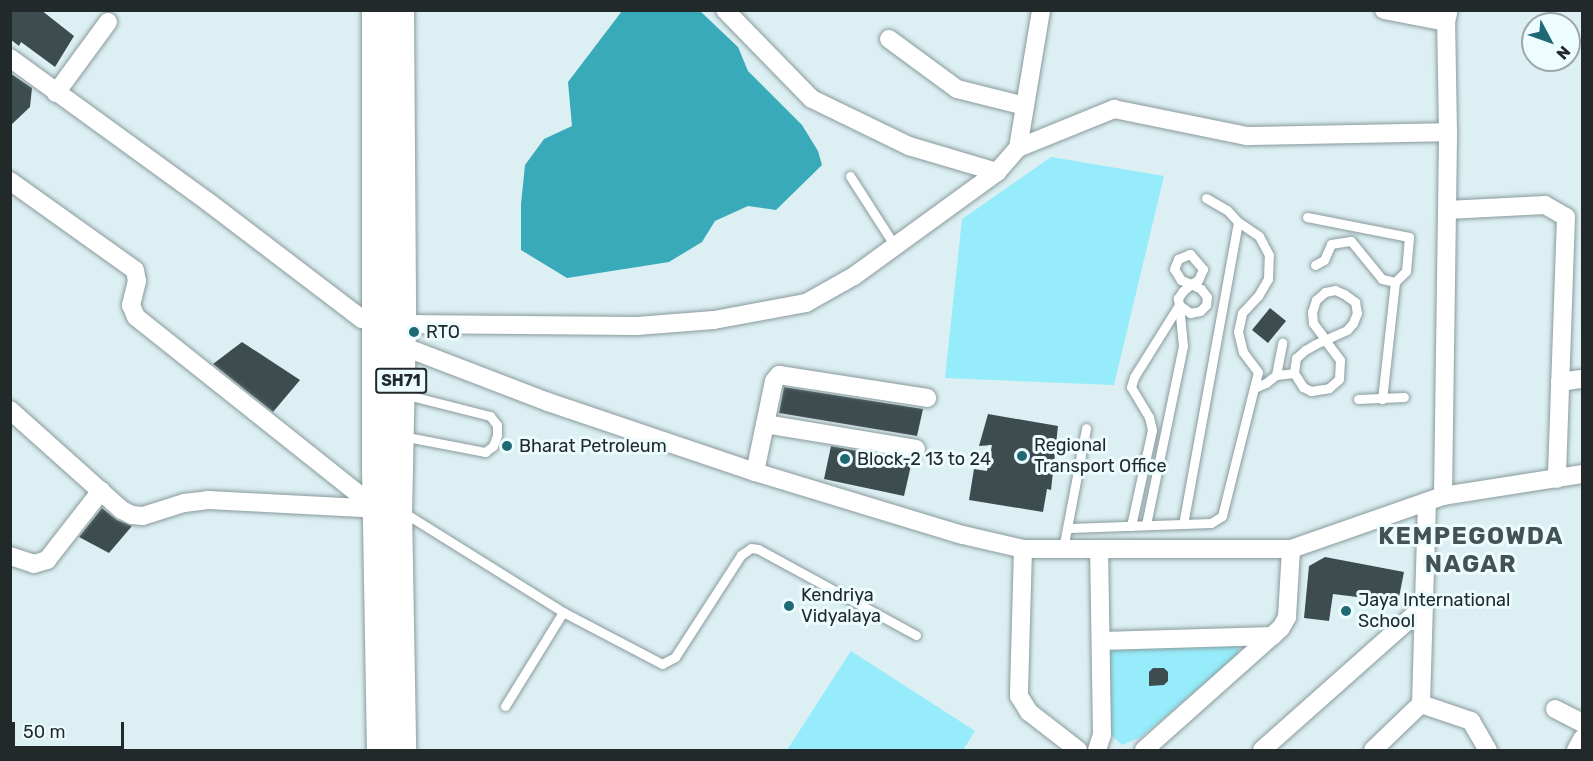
<!DOCTYPE html>
<html>
<head>
<meta charset="utf-8">
<style>
	body { margin:0 }
	#map { position:relative; width:1593px; height:761px; overflow:hidden; background:#dceff2; font-family:Rubik,sans-serif }
	div>[style] { position:absolute }
	.green>* { inset:0; background:#96ecfa }
	.water>* { inset:0; background:#39aaba }
	.building>* { inset:0; background:#3d4c4f }
	.roads { filter:drop-shadow(0 0 2px #899a9d) drop-shadow(0 0 2px #899a9d) }
	.service>* { height:9px; margin:-4.5px; padding:0 4.5px; transform-origin:4.5px; border-radius:4.5px; background:#fff }
	.minor>* { height:18px; margin:-9px; padding:0 9px; transform-origin:9px; border-radius:9px; background:#fff }
	.primary>* { height:28px; margin:-14px; padding:0 14px; transform-origin:14px; border-radius:14px; background:#fff }
	.dots>* { width:16px; height:16px; translate:-50% -50%; box-sizing:border-box; border:3px solid #edfcfe; border-radius:50% }
	span { translate:-50% -50%; white-space:nowrap; text-align:center; line-height:1.15; -webkit-text-stroke:6px #edfcfe; paint-order:stroke }
	.shield-label span { padding:2px 4px; background:#edfcfe; border:2px solid; border-radius:4px; -webkit-text-stroke-width:0 }
	.shield-label { font-size:16px; color:#22292b; font-weight:700 }
	.poi-label { font-size:18px; color:#22292b }
	.left { translate:0 -50%; text-align:left }
	.district-label { font-size:24px; color:#425255; font-weight:700; letter-spacing:1.5px }
	.frame { position:absolute; inset:0; border:12px solid #22292b; pointer-events:none }
	.north { position:absolute; left:1521px; top:12px; width:60px; height:60px; box-sizing:border-box; background:#edfcfe; border:2px solid #9ca8aa; border-radius:50%; rotate:131deg; font-size:16px; font-weight:700; line-height:24px; text-align:center; color:#22292b }
	.north::after { content:''; display:block; margin:auto; width:21px; height:27px; background:#1f6974; clip-path:polygon(50% 0,100% 100%,50% 72%,0 100%) }
	.scale { position:absolute; left:12px; top:722px; width:112px; height:27px; box-sizing:border-box; border:3px solid #22292b; border-top:0; padding-left:8px; font-size:18px; line-height:21px; white-space:nowrap; color:#22292b; -webkit-text-stroke:4px #edfcfe; paint-order:stroke }
</style>
</head>
<body>
<div id="map">
	<div class="green">
		<i style="clip-path:polygon(1051px 157px,1164px 176px,1114px 385px,945px 378px,962px 219px)"></i>
		<i style="clip-path:polygon(1239px 644px,1238px 655px,1141px 737px,1122px 745px,1108px 732px,1110px 647px)"></i>
		<i style="clip-path:polygon(851px 651px,975px 731px,963px 750px,787px 750px)"></i>
	</div>
	<div class="water">
		<i style="clip-path:polygon(622px 11px,700px 11px,738px 47px,748px 71px,802px 125px,818px 151px,822px 165px,776px 210px,748px 206px,715px 221px,702px 242px,669px 262px,567px 278px,521px 250px,521px 204px,525px 165px,544px 139px,572px 126px,568px 82px)"></i>
	</div>
	<div class="building">
		<i style="clip-path:polygon(10px 10px,41px 10px,74px 36px,55px 67px,21px 42px,19px 46px,10px 39px)"></i>
		<i style="clip-path:polygon(10px 73px,32px 88px,30px 107px,10px 126px)"></i>
		<i style="clip-path:polygon(1270px 308px,1286px 321px,1268px 343px,1252px 330px)"></i>
		<i style="clip-path:polygon(242px 342px,300px 380px,273px 412px,213px 364px)"></i>
		<i style="clip-path:polygon(784px 387px,923px 409px,917px 436px,779px 413px)"></i>
		<i style="clip-path:polygon(988px 414px,1058px 426px,1051px 490px,1047px 489px,1043px 512px,969px 500px,974px 469px,987px 471px,992px 445px,979px 446px)"></i>
		<i style="clip-path:polygon(831px 446px,912px 461px,904px 496px,824px 479px)"></i>
		<i style="clip-path:polygon(102px 508px,117px 520px,132px 526px,109px 553px,79px 537px)"></i>
		<i style="clip-path:polygon(1325px 557px,1404px 572px,1398px 602px,1333px 594px,1329px 621px,1304px 618px,1309px 566px)"></i>
		<i style="clip-path:polygon(1153px 668px,1164px 668px,1168px 672px,1168px 681px,1164px 685px,1149px 686px,1149px 672px)"></i>
	</div>
	<div class="roads">
		<div class="service">
			<i style="left:850px;top:176px;width:83px;rotate:57.3deg"></i>
			<i style="left:1206px;top:198px;width:24px;rotate:30deg"></i>
			<i style="left:1227px;top:210px;width:16px;rotate:47deg"></i>
			<i style="left:1307px;top:217px;width:104px;rotate:11.1deg"></i>
			<i style="left:1409px;top:237px;width:34px;rotate:95deg"></i>
			<i style="left:1406px;top:271px;width:16px;rotate:135deg"></i>
			<i style="left:1395px;top:282px;width:118px;rotate:96.3deg"></i>
			<i style="left:1315px;top:265px;width:10px;rotate:-29deg"></i>
			<i style="left:1324px;top:260px;width:17px;rotate:-66deg"></i>
			<i style="left:1331px;top:244px;width:20px;rotate:-9deg"></i>
			<i style="left:1351px;top:241px;width:49px;rotate:50.8deg"></i>
			<i style="left:1382px;top:279px;width:13px;rotate:13deg"></i>
			<i style="left:1294px;top:373px;width:17px;rotate:57deg"></i>
			<i style="left:1303px;top:387px;width:9px;rotate:27deg"></i>
			<i style="left:1311px;top:391px;width:18px;rotate:-9deg"></i>
			<i style="left:1329px;top:388px;width:13px;rotate:-42deg"></i>
			<i style="left:1339px;top:379px;width:19px;rotate:-87deg"></i>
			<i style="left:1340px;top:360px;width:25px;rotate:-127deg"></i>
			<i style="left:1325px;top:340px;width:6px;rotate:-121deg"></i>
			<i style="left:1322px;top:335px;width:15px;rotate:-127deg"></i>
			<i style="left:1313px;top:323px;width:11px;rotate:-95deg"></i>
			<i style="left:1312px;top:312px;width:13px;rotate:-72deg"></i>
			<i style="left:1316px;top:300px;width:12px;rotate:-42deg"></i>
			<i style="left:1325px;top:292px;width:10px;rotate:-11deg"></i>
			<i style="left:1335px;top:290px;width:10px;rotate:24deg"></i>
			<i style="left:1344px;top:294px;width:14px;rotate:36deg"></i>
			<i style="left:1355px;top:302px;width:11px;rotate:80deg"></i>
			<i style="left:1357px;top:313px;width:11px;rotate:112deg"></i>
			<i style="left:1353px;top:323px;width:9px;rotate:131deg"></i>
			<i style="left:1347px;top:330px;width:36px;rotate:156deg"></i>
			<i style="left:1314px;top:345px;width:10px;rotate:151deg"></i>
			<i style="left:1305px;top:350px;width:12px;rotate:138deg"></i>
			<i style="left:1296px;top:358px;width:15px;rotate:98deg"></i>
			<i style="left:1276px;top:375px;width:33px;rotate:-79deg"></i>
			<i style="left:1254px;top:388px;width:13px;rotate:-23deg"></i>
			<i style="left:1266px;top:383px;width:13px;rotate:-39deg"></i>
			<i style="left:1276px;top:375px;width:18px;rotate:-6deg"></i>
			<i style="left:1358px;top:399px;width:46px;rotate:-2.5deg"></i>
			<i style="left:402px;top:436px;width:85px;rotate:10.9deg"></i>
			<i style="left:485px;top:452px;width:10px;rotate:-37deg"></i>
			<i style="left:493px;top:446px;width:12px;rotate:-70deg"></i>
			<i style="left:497px;top:435px;width:10px;rotate:-90deg"></i>
			<i style="left:497px;top:425px;width:11px;rotate:-128deg"></i>
			<i style="left:490px;top:416px;width:89px;rotate:-165.7deg"></i>
			<i style="left:403px;top:512px;width:189px;rotate:32deg"></i>
			<i style="left:563px;top:612px;width:112px;rotate:27.7deg"></i>
			<i style="left:662px;top:664px;width:15px;rotate:-28deg"></i>
			<i style="left:675px;top:657px;width:121px;rotate:-57.1deg"></i>
			<i style="left:741px;top:555px;width:12px;rotate:-35deg"></i>
			<i style="left:751px;top:548px;width:7px;rotate:8deg"></i>
			<i style="left:758px;top:549px;width:180px;rotate:28.6deg"></i>
			<i style="left:1131px;top:526px;width:98px;rotate:-77.7deg"></i>
			<i style="left:1152px;top:430px;width:13px;rotate:-103deg"></i>
			<i style="left:1149px;top:417px;width:35px;rotate:-121deg"></i>
			<i style="left:1131px;top:387px;width:10px;rotate:-73deg"></i>
			<i style="left:1134px;top:377px;width:85px;rotate:-58deg"></i>
			<i style="left:1179px;top:305px;width:14px;rotate:36deg"></i>
			<i style="left:1190px;top:313px;width:10px;rotate:-11deg"></i>
			<i style="left:1200px;top:311px;width:8px;rotate:-45deg"></i>
			<i style="left:1206px;top:305px;width:8px;rotate:-83deg"></i>
			<i style="left:1207px;top:297px;width:10px;rotate:-127deg"></i>
			<i style="left:1201px;top:289px;width:11px;rotate:-153deg"></i>
			<i style="left:1191px;top:284px;width:11px;rotate:-158deg"></i>
			<i style="left:1181px;top:280px;width:13px;rotate:-122deg"></i>
			<i style="left:1174px;top:269px;width:11px;rotate:-68deg"></i>
			<i style="left:1178px;top:259px;width:13px;rotate:-23deg"></i>
			<i style="left:1190px;top:254px;width:20px;rotate:49deg"></i>
			<i style="left:1203px;top:269px;width:12px;rotate:114deg"></i>
			<i style="left:1198px;top:280px;width:8px;rotate:150deg"></i>
			<i style="left:1191px;top:284px;width:11px;rotate:139deg"></i>
			<i style="left:1183px;top:291px;width:9px;rotate:126deg"></i>
			<i style="left:1178px;top:298px;width:7px;rotate:82deg"></i>
			<i style="left:1179px;top:305px;width:41px;rotate:84.4deg"></i>
			<i style="left:1183px;top:346px;width:183px;rotate:101.7deg"></i>
			<i style="left:1069px;top:528px;width:142px;rotate:-2deg"></i>
			<i style="left:1211px;top:523px;width:13px;rotate:-32deg"></i>
			<i style="left:1222px;top:516px;width:148px;rotate:-76deg"></i>
			<i style="left:1258px;top:372px;width:25px;rotate:-127deg"></i>
			<i style="left:1243px;top:352px;width:21px;rotate:-104deg"></i>
			<i style="left:1238px;top:332px;width:19px;rotate:-78deg"></i>
			<i style="left:1242px;top:313px;width:23px;rotate:-47deg"></i>
			<i style="left:1258px;top:296px;width:20px;rotate:-60deg"></i>
			<i style="left:1268px;top:279px;width:24px;rotate:-88deg"></i>
			<i style="left:1269px;top:255px;width:21px;rotate:-118deg"></i>
			<i style="left:1259px;top:236px;width:25px;rotate:-146deg"></i>
			<i style="left:1238px;top:222px;width:307px;rotate:100.3deg"></i>
			<i style="left:1063px;top:549px;width:123px;rotate:-79.2deg"></i>
			<i style="left:505px;top:706px;width:110px;rotate:-58.3deg"></i>
		</div>
		<div class="minor">
			<i style="left:725px;top:10px;width:124px;rotate:45.7deg"></i>
			<i style="left:812px;top:99px;width:108px;rotate:25.9deg"></i>
			<i style="left:909px;top:146px;width:92px;rotate:16.5deg"></i>
			<i style="left:997px;top:172px;width:32px;rotate:-49deg"></i>
			<i style="left:1018px;top:148px;width:104px;rotate:-22.1deg"></i>
			<i style="left:1114px;top:109px;width:136px;rotate:11.5deg"></i>
			<i style="left:1247px;top:136px;width:201px;rotate:-1.1deg"></i>
			<i style="left:1384px;top:10px;width:63px;rotate:11deg"></i>
			<i style="left:1446px;top:22px;width:9px;rotate:-77deg"></i>
			<i style="left:889px;top:39px;width:84px;rotate:36.3deg"></i>
			<i style="left:957px;top:89px;width:70px;rotate:14deg"></i>
			<i style="left:10px;top:58px;width:243px;rotate:36deg"></i>
			<i style="left:207px;top:201px;width:185px;rotate:37.3deg"></i>
			<i style="left:354px;top:313px;width:10px;rotate:37deg"></i>
			<i style="left:362px;top:319px;width:14px;rotate:12deg"></i>
			<i style="left:56px;top:93px;width:88px;rotate:-53.8deg"></i>
			<i style="left:1018px;top:148px;width:140px;rotate:-80.5deg"></i>
			<i style="left:10px;top:181px;width:153px;rotate:35.5deg"></i>
			<i style="left:135px;top:270px;width:11px;rotate:80deg"></i>
			<i style="left:137px;top:281px;width:25px;rotate:104deg"></i>
			<i style="left:131px;top:305px;width:13px;rotate:67deg"></i>
			<i style="left:136px;top:317px;width:308px;rotate:38.5deg"></i>
			<i style="left:377px;top:509px;width:5px"></i>
			<i style="left:1447px;top:210px;width:98px;rotate:-2.9deg"></i>
			<i style="left:1545px;top:205px;width:24px;rotate:30deg"></i>
			<i style="left:1566px;top:217px;width:262px;rotate:92deg"></i>
			<i style="left:402px;top:324px;width:235px;rotate:0.5deg"></i>
			<i style="left:637px;top:326px;width:77px;rotate:-4.5deg"></i>
			<i style="left:714px;top:320px;width:94px;rotate:-10.5deg"></i>
			<i style="left:806px;top:303px;width:55px;rotate:-29.4deg"></i>
			<i style="left:854px;top:276px;width:177px;rotate:-36deg"></i>
			<i style="left:402px;top:346px;width:156px;rotate:21deg"></i>
			<i style="left:548px;top:402px;width:219px;rotate:18.7deg"></i>
			<i style="left:755px;top:472px;width:217px;rotate:16.9deg"></i>
			<i style="left:963px;top:535px;width:62px;rotate:13.1deg"></i>
			<i style="left:1023px;top:549px;width:268px"></i>
			<i style="left:1291px;top:549px;width:161px;rotate:-19.2deg"></i>
			<i style="left:1443px;top:496px;width:141px;rotate:-9deg"></i>
			<i style="left:1560px;top:382px;width:22px;rotate:-8deg"></i>
			<i style="left:10px;top:410px;width:150px;rotate:41.8deg"></i>
			<i style="left:122px;top:510px;width:11px;rotate:27deg"></i>
			<i style="left:132px;top:515px;width:11px;rotate:5deg"></i>
			<i style="left:143px;top:516px;width:43px;rotate:-17.6deg"></i>
			<i style="left:184px;top:503px;width:24px;rotate:-7deg"></i>
			<i style="left:208px;top:500px;width:169px;rotate:3deg"></i>
			<i style="left:765px;top:424px;width:153px;rotate:9.4deg"></i>
			<i style="left:755px;top:472px;width:93px;rotate:-78.2deg"></i>
			<i style="left:774px;top:381px;width:8px;rotate:-50deg"></i>
			<i style="left:779px;top:375px;width:150px;rotate:8.8deg"></i>
			<i style="left:1443px;top:496px;width:364px;rotate:-89.2deg"></i>
			<i style="left:1448px;top:132px;width:110px;rotate:-91deg"></i>
			<i style="left:1023px;top:549px;width:147px;rotate:91.6deg"></i>
			<i style="left:1019px;top:696px;width:19px;rotate:58deg"></i>
			<i style="left:1029px;top:712px;width:62px;rotate:37.8deg"></i>
			<i style="left:10px;top:556px;width:25px;rotate:18deg"></i>
			<i style="left:34px;top:564px;width:14px;rotate:-17deg"></i>
			<i style="left:47px;top:560px;width:88px;rotate:-52deg"></i>
			<i style="left:1101px;top:641px;width:172px;rotate:-1.7deg"></i>
			<i style="left:1421px;top:704px;width:53px;rotate:18.8deg"></i>
			<i style="left:1471px;top:721px;width:34px;rotate:60deg"></i>
			<i style="left:1555px;top:709px;width:30px;rotate:27deg"></i>
			<i style="left:1097px;top:750px;width:16px;rotate:-72deg"></i>
			<i style="left:1102px;top:735px;width:185px;rotate:-90.9deg"></i>
			<i style="left:1144px;top:750px;width:183px;rotate:-41.7deg"></i>
			<i style="left:1281px;top:628px;width:13px;rotate:-61deg"></i>
			<i style="left:1287px;top:617px;width:68px;rotate:-86.6deg"></i>
			<i style="left:1262px;top:750px;width:215px;rotate:-41.6deg"></i>
			<i style="left:1373px;top:750px;width:66px;rotate:-43.8deg"></i>
			<i style="left:1421px;top:704px;width:202px;rotate:-88.3deg"></i>
			<i style="left:1576px;top:750px;width:13px;rotate:-61deg"></i>
		</div>
		<div class="primary">
			<i style="left:376px;top:10px;width:456px;rotate:90deg"></i>
			<i style="left:376px;top:466px;width:284px;rotate:89deg"></i>
			<i style="left:400px;top:10px;width:314px;rotate:89.6deg"></i>
			<i style="left:402px;top:324px;width:185px;rotate:91.2deg"></i>
			<i style="left:398px;top:509px;width:241px;rotate:89deg"></i>
		</div>
	</div>
	<div class="dots">
		<i style="left:414px;top:332px;background:#1f6974"></i>
		<i style="left:507px;top:446px;background:#1f6974"></i>
		<i style="left:1022px;top:456px;background:#1f6974"></i>
		<i style="left:845px;top:459px;background:#1f6974"></i>
		<i style="left:789px;top:606px;background:#1f6974"></i>
		<i style="left:1346px;top:611px;background:#1f6974"></i>
	</div>
	<div class="shield-label">
		<span style="left:401px;top:381px">SH71</span>
	</div>
	<div class="poi-label">
		<span class="left" style="left:426px;top:332px">RTO</span>
		<span class="left" style="left:519px;top:446px">Bharat Petroleum</span>
		<span class="left" style="left:1034px;top:456px">Regional<br>Transport Office</span>
		<span class="left" style="left:857px;top:459px">Block-2 13 to 24</span>
		<span class="left" style="left:801px;top:606px">Kendriya<br>Vidyalaya</span>
		<span class="left" style="left:1358px;top:611px">Jaya International<br>School</span>
	</div>
	<div class="district-label">
		<span style="left:1471px;top:551px">KEMPEGOWDA<br>NAGAR</span>
	</div>
	<div class="frame"></div>
	<div class="north">N</div>
	<div class="scale">50 m</div>
</div>
</body>
</html>
